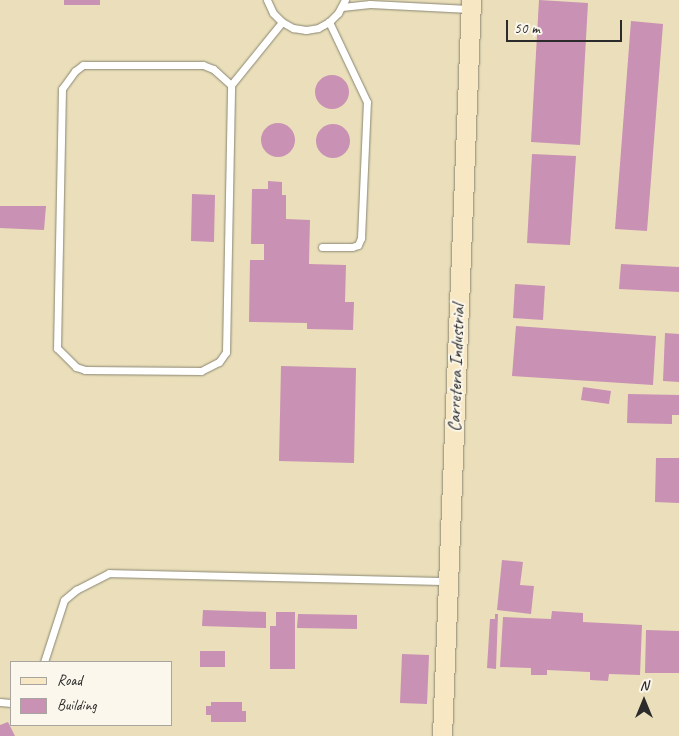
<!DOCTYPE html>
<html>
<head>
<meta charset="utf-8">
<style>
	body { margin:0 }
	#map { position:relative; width:679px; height:736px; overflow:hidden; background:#eadfba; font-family:Caveat,sans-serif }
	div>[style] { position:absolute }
	.building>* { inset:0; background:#c991b4 }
	.round { border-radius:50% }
	.roads { filter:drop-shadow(0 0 1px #8a8572) drop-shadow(0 0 1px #8a8572) }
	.service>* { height:7px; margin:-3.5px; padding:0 3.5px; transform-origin:3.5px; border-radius:3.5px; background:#fff }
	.secondary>* { height:19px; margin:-9.5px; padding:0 9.5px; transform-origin:9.5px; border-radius:9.5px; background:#f7e8c3 }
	span { translate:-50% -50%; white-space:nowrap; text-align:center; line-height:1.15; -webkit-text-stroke:4px #fbf7ec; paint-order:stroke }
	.street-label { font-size:18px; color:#2b2b2b }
	.legend { position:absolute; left:10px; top:661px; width:162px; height:65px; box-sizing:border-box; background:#fbf7ec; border:1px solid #a8a59f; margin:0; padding:6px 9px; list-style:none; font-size:15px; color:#2b2b2b }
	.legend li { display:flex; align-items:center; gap:10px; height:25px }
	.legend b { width:25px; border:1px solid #a8a59f }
	.north { position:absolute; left:619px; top:676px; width:50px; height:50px; -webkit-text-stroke:4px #fbf7ec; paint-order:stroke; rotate:0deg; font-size:14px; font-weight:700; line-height:20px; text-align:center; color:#2b2b2b }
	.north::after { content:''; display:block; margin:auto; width:18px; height:22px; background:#2b2b2b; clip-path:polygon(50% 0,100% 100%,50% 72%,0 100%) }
	.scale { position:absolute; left:506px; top:20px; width:116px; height:22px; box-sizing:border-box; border:2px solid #2b2b2b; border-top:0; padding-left:6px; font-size:15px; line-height:18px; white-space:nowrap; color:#2b2b2b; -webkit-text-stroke:4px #fbf7ec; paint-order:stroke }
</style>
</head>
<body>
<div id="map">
	<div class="building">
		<i style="clip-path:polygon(64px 0,100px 0,100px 5px,64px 5px)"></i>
		<i style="clip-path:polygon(539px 0,588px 3px,580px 145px,531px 142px)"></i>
		<i style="clip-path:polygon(631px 21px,663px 24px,647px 231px,615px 229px)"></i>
		<i class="round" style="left:315px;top:75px;width:34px;height:34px"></i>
		<i class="round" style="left:261px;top:123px;width:34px;height:34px"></i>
		<i class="round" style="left:316px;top:124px;width:34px;height:34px"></i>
		<i style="clip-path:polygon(532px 154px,576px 156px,570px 245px,527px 243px)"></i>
		<i style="clip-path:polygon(268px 181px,282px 182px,282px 195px,286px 195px,286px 219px,310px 220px,309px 264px,346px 265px,345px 302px,354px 302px,353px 330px,307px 329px,307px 323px,249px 322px,250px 260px,264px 260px,264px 244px,251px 244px,252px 189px,268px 189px)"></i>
		<i style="clip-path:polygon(192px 194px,215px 195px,214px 242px,191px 241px)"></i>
		<i style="clip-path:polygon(0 206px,46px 206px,44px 230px,0 228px)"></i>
		<i style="clip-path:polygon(621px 264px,679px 267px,679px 292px,619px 289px)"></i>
		<i style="clip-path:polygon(515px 284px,545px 286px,543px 320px,513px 318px)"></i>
		<i style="clip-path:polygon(516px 326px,656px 336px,653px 385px,512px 376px)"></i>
		<i style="clip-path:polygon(665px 333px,679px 334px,679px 382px,663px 381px)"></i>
		<i style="clip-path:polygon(281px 366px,356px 368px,354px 463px,279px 461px)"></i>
		<i style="clip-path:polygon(583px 387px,611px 391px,609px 404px,581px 400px)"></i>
		<i style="clip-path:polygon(628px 394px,679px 395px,679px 415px,672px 415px,672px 424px,627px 423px)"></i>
		<i style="clip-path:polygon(656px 458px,679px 458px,679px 503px,655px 502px)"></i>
		<i style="clip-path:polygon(502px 560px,523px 562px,520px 585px,534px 586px,531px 614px,497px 610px)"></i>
		<i style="clip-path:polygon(203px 610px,266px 612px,266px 628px,202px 626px)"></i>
		<i style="clip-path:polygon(552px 611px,583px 613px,583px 622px,642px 625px,640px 675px,609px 674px,608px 681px,590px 680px,590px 672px,547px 670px,547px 675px,531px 675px,531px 668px,500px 667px,503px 617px,551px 619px)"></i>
		<i style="clip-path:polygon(276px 612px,295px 612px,295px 669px,270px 669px,270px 626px,276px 626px)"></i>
		<i style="clip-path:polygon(298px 614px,357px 615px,357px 629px,297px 628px)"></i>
		<i style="clip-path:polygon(495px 614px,498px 614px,496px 669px,487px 668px,490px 619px,495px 619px)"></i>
		<i style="clip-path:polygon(646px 630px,679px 631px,679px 673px,645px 673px)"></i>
		<i style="clip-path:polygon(200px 651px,225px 651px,225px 667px,200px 667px)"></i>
		<i style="clip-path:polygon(402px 654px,429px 655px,427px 704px,400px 703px)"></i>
		<i style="clip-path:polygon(211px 702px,242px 702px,242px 711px,246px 711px,246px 722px,211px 722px,211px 715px,206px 715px,206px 706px,211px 706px)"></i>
		<i style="clip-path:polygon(8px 722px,15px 736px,0 736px,0 725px)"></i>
	</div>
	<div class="roads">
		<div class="service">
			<i style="left:267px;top:0;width:14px;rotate:65deg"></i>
			<i style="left:273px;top:13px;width:13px;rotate:45deg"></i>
			<i style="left:282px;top:22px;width:13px;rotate:29deg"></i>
			<i style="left:293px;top:28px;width:13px;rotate:9deg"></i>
			<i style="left:306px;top:30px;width:12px;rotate:-9deg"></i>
			<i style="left:318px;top:28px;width:13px;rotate:-29deg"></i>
			<i style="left:329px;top:22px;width:13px;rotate:-45deg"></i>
			<i style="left:338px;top:13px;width:15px;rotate:-62deg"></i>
			<i style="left:342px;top:7px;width:28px;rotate:-6deg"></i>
			<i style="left:370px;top:4px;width:99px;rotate:2.9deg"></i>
			<i style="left:231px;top:85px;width:24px;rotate:-138deg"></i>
			<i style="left:213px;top:69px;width:11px;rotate:-158deg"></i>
			<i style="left:203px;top:65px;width:120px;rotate:180deg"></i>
			<i style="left:83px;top:65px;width:10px;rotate:143deg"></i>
			<i style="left:75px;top:71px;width:22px;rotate:126deg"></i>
			<i style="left:62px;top:89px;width:259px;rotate:91.1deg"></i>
			<i style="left:57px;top:348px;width:27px;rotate:45deg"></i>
			<i style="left:76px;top:367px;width:9px;rotate:18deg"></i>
			<i style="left:85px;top:370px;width:116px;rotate:0.5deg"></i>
			<i style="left:201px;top:371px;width:20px;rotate:-27deg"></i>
			<i style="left:219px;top:362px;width:12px;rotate:-55deg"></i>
			<i style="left:226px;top:352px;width:267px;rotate:-88.9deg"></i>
			<i style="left:231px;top:85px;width:81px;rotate:-51deg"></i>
			<i style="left:322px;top:247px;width:30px"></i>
			<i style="left:352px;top:247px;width:6px;rotate:-18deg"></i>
			<i style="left:358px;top:245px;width:8px;rotate:-67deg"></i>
			<i style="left:361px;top:238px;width:136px;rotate:-87.5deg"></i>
			<i style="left:367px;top:102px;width:89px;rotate:-115.4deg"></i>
			<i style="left:44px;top:662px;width:65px;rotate:-72.1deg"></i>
			<i style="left:64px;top:600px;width:16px;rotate:-40deg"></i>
			<i style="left:76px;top:590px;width:37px;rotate:-27deg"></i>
			<i style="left:109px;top:573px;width:339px;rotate:1.4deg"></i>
			<i style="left:0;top:702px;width:11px;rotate:5deg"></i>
		</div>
		<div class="secondary">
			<i style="left:442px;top:736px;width:737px;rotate:-87.74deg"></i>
		</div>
	</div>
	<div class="street-label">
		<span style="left:456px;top:368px;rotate:-88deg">Carretera Industrial</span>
	</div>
	<ul class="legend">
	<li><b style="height:6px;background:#f7e8c3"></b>Road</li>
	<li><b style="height:14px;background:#c991b4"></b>Building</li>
	</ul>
	<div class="north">N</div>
	<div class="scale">50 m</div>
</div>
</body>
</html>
